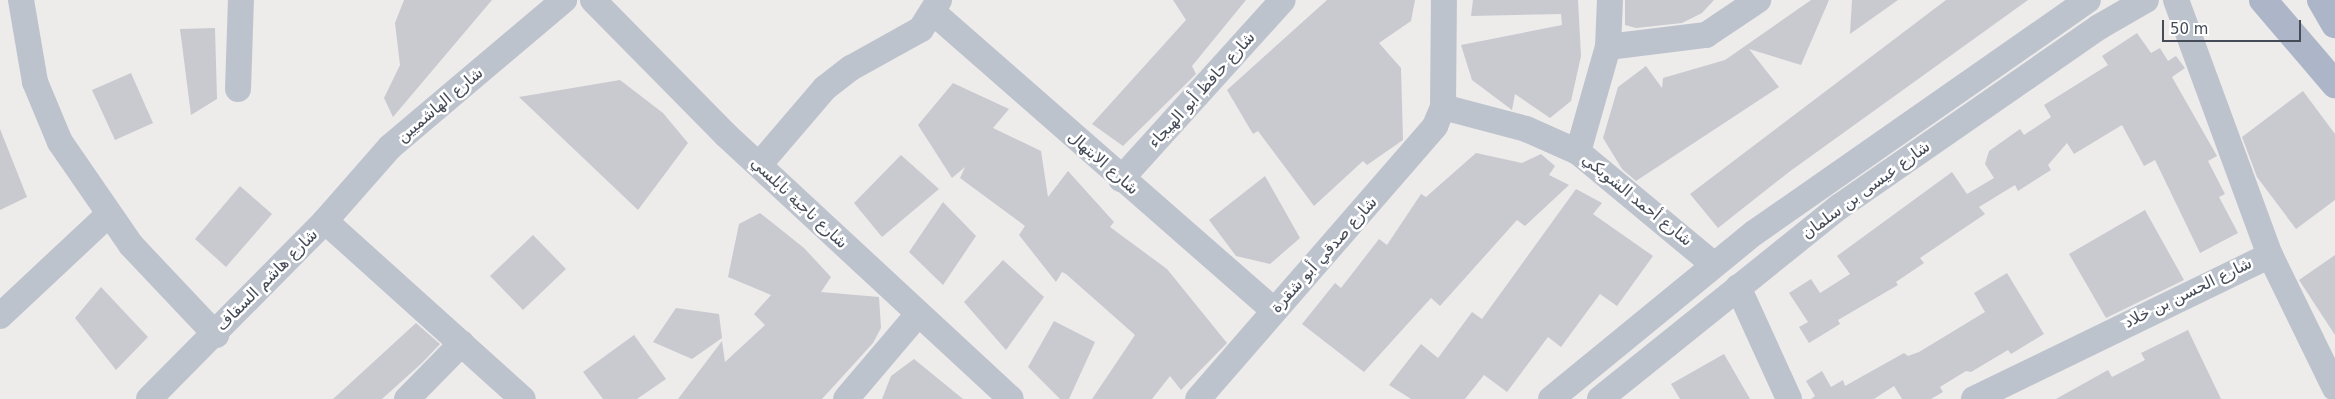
<!DOCTYPE html>
<html>
<head>
<meta charset="utf-8">
<style>
	body { margin:0 }
	#map { position:relative; width:2335px; height:399px; overflow:hidden; background:#eeebeb; font-family:"DejaVu Sans",Cairo,sans-serif }
	div>[style] { position:absolute }
	.building>* { inset:0; background:#c9c9d0 }
	.minor>* { height:26px; margin:-13px; padding:0 13px; transform-origin:13px; border-radius:13px; background:#bdc3cd }
	.major>* { height:28px; margin:-14px; padding:0 14px; transform-origin:14px; border-radius:14px; background:#acb6c8 }
	span { translate:-50% -50%; white-space:nowrap; text-align:center; line-height:1.15; -webkit-text-stroke:5px #fff; paint-order:stroke }
	.street-label { font-size:16px; color:#454b57 }
	.scale { position:absolute; left:2162px; top:20px; width:139px; height:22px; box-sizing:border-box; border:2px solid #454b57; border-top:0; padding-left:6px; font-size:15px; line-height:18px; white-space:nowrap; color:#454b57; -webkit-text-stroke:4px #fff; paint-order:stroke }
</style>
</head>
<body>
<div id="map">
	<div class="building">
		<i style="clip-path:polygon(404px 0,492px 0,393px 117px,384px 98px,400px 65px,395px 23px)"></i>
		<i style="clip-path:polygon(1173px 0,1246px 0,1192px 66px,1196px 74px,1123px 146px,1092px 124px,1186px 20px)"></i>
		<i style="clip-path:polygon(1327px 0,1415px 0,1411px 21px,1379px 43px,1401px 68px,1403px 140px,1367px 165px,1363px 161px,1314px 206px,1258px 131px,1253px 134px,1227px 90px)"></i>
		<i style="clip-path:polygon(1473px 0,1578px 0,1581px 56px,1571px 101px,1550px 118px,1515px 94px,1512px 110px,1472px 80px,1461px 45px,1562px 25px,1561px 14px,1471px 16px)"></i>
		<i style="clip-path:polygon(1625px 0,1714px 0,1702px 13px,1682px 23px,1636px 28px,1625px 25px)"></i>
		<i style="clip-path:polygon(1811px 0,1829px 0,1801px 65px,1749px 49px,1779px 87px,1636px 181px,1622px 169px,1603px 138px,1618px 87px,1646px 66px,1662px 88px,1663px 78px,1725px 60px)"></i>
		<i style="clip-path:polygon(1852px 0,1898px 0,1850px 34px)"></i>
		<i style="clip-path:polygon(1946px 0,2028px 0,1789px 172px,1718px 228px,1690px 194px)"></i>
		<i style="clip-path:polygon(215px 28px,217px 99px,191px 115px,180px 29px)"></i>
		<i style="clip-path:polygon(2137px 33px,2151px 53px,2160px 48px,2168px 61px,2176px 56px,2185px 68px,2172px 77px,2217px 156px,2208px 161px,2225px 194px,2219px 197px,2238px 233px,2200px 253px,2155px 160px,2144px 166px,2122px 125px,2074px 154px,2067px 143px,2048px 165px,2051px 170px,2018px 191px,2015px 185px,1979px 207px,1985px 214px,1920px 258px,1924px 263px,1896px 282px,1898px 285px,1838px 320px,1840px 324px,1809px 343px,1799px 327px,1808px 322px,1789px 293px,1811px 279px,1820px 293px,1850px 274px,1837px 256px,1952px 172px,1967px 194px,1994px 178px,1985px 164px,1989px 151px,2020px 129px,2024px 135px,2051px 117px,2044px 105px,2108px 65px,2102px 56px)"></i>
		<i style="clip-path:polygon(131px 73px,153px 123px,115px 140px,92px 90px)"></i>
		<i style="clip-path:polygon(620px 80px,663px 113px,688px 143px,638px 210px,519px 97px)"></i>
		<i style="clip-path:polygon(953px 83px,1009px 109px,993px 128px,1041px 151px,1048px 197px,1068px 171px,1114px 222px,1110px 227px,1167px 269px,1227px 343px,1181px 390px,1170px 376px,1152px 399px,1092px 399px,1135px 335px,1066px 274px,1062px 272px,1056px 282px,1019px 235px,1025px 226px,960px 178px,965px 167px,952px 178px,918px 125px)"></i>
		<i style="clip-path:polygon(2303px 91px,2335px 134px,2335px 200px,2296px 229px,2257px 177px,2242px 137px)"></i>
		<i style="clip-path:polygon(0 129px,27px 197px,0 210px)"></i>
		<i style="clip-path:polygon(1476px 153px,1522px 163px,1541px 154px,1555px 166px,1549px 175px,1569px 185px,1525px 226px,1517px 220px,1440px 306px,1431px 298px,1364px 372px,1302px 324px,1335px 283px,1341px 288px,1379px 239px,1387px 245px,1421px 194px,1426px 197px)"></i>
		<i style="clip-path:polygon(901px 155px,939px 189px,882px 237px,854px 203px)"></i>
		<i style="clip-path:polygon(1265px 176px,1300px 238px,1270px 264px,1236px 256px,1209px 220px)"></i>
		<i style="clip-path:polygon(240px 186px,272px 214px,226px 267px,195px 239px)"></i>
		<i style="clip-path:polygon(1576px 189px,1602px 203px,1593px 214px,1653px 256px,1617px 306px,1600px 294px,1561px 347px,1548px 337px,1507px 392px,1484px 375px,1465px 399px,1411px 399px,1389px 385px,1421px 344px,1438px 358px,1472px 312px,1482px 319px)"></i>
		<i style="clip-path:polygon(943px 202px,976px 236px,943px 285px,909px 252px)"></i>
		<i style="clip-path:polygon(2145px 210px,2184px 280px,2106px 318px,2069px 254px)"></i>
		<i style="clip-path:polygon(760px 213px,804px 248px,831px 277px,821px 292px,879px 297px,881px 328px,873px 343px,822px 399px,678px 399px,722px 341px,725px 362px,765px 325px,754px 314px,771px 295px,728px 277px,739px 224px)"></i>
		<i style="clip-path:polygon(533px 235px,566px 269px,523px 310px,490px 276px)"></i>
		<i style="clip-path:polygon(2335px 255px,2335px 335px,2299px 280px)"></i>
		<i style="clip-path:polygon(1003px 260px,1044px 297px,1006px 350px,964px 302px)"></i>
		<i style="clip-path:polygon(2007px 273px,2044px 334px,2011px 354px,2008px 350px,1971px 372px,1966px 371px,1940px 387px,1943px 392px,1931px 399px,1902px 399px,1894px 386px,1874px 399px,1811px 399px,1815px 396px,1806px 381px,1822px 371px,1831px 387px,1843px 380px,1845px 386px,1904px 353px,1908px 356px,1919px 352px,1985px 312px,1974px 293px)"></i>
		<i style="clip-path:polygon(101px 287px,148px 337px,116px 370px,75px 318px)"></i>
		<i style="clip-path:polygon(676px 308px,719px 314px,722px 338px,692px 359px,653px 342px)"></i>
		<i style="clip-path:polygon(1054px 321px,1095px 342px,1069px 399px,1060px 399px,1028px 367px)"></i>
		<i style="clip-path:polygon(416px 323px,440px 344px,422px 363px,382px 399px,333px 399px)"></i>
		<i style="clip-path:polygon(2188px 330px,2221px 399px,2056px 399px,2108px 370px,2112px 377px,2145px 360px,2141px 353px)"></i>
		<i style="clip-path:polygon(634px 335px,666px 379px,637px 399px,603px 399px,583px 372px)"></i>
		<i style="clip-path:polygon(1724px 354px,1750px 399px,1680px 399px,1671px 384px)"></i>
		<i style="clip-path:polygon(914px 359px,963px 399px,882px 399px,891px 376px)"></i>
	</div>
	<div class="minor">
		<i style="left:21px;top:0;width:83px;rotate:80.3deg"></i>
		<i style="left:35px;top:82px;width:65px;rotate:67.4deg"></i>
		<i style="left:60px;top:142px;width:125px;rotate:55.4deg"></i>
		<i style="left:131px;top:245px;width:124px;rotate:46.6deg"></i>
		<i style="left:593px;top:0;width:190px;rotate:45.4deg"></i>
		<i style="left:726px;top:135px;width:388px;rotate:42.8deg"></i>
		<i style="left:2176px;top:0;width:272px;rotate:69.8deg"></i>
		<i style="left:934px;top:13px;width:452px;rotate:41.2deg"></i>
		<i style="left:1608px;top:47px;width:99px;rotate:-7deg"></i>
		<i style="left:1706px;top:35px;width:63px;rotate:-33.9deg"></i>
		<i style="left:238px;top:89px;width:89px;rotate:-88.1deg"></i>
		<i style="left:1443px;top:107px;width:86px;rotate:14.8deg"></i>
		<i style="left:1526px;top:129px;width:57px;rotate:23.9deg"></i>
		<i style="left:1578px;top:152px;width:175px;rotate:39.7deg"></i>
		<i style="left:1578px;top:152px;width:109px;rotate:-74.1deg"></i>
		<i style="left:1608px;top:47px;width:47px;rotate:-87.6deg"></i>
		<i style="left:759px;top:165px;width:101px;rotate:-49.4deg"></i>
		<i style="left:825px;top:88px;width:33px;rotate:-38deg"></i>
		<i style="left:851px;top:68px;width:80px;rotate:-29.1deg"></i>
		<i style="left:921px;top:29px;width:34px;rotate:-58deg"></i>
		<i style="left:1121px;top:179px;width:241px;rotate:-47.9deg"></i>
		<i style="left:325px;top:221px;width:98px;rotate:-48.7deg"></i>
		<i style="left:390px;top:147px;width:228px;rotate:-40.2deg"></i>
		<i style="left:1738px;top:287px;width:123px;rotate:65.5deg"></i>
		<i style="left:0;top:316px;width:148px;rotate:-43.1deg"></i>
		<i style="left:149px;top:399px;width:250px;rotate:-45.3deg"></i>
		<i style="left:325px;top:221px;width:266px;rotate:42deg"></i>
		<i style="left:407px;top:399px;width:78px;rotate:-45.5deg"></i>
		<i style="left:846px;top:399px;width:111px;rotate:-49.7deg"></i>
		<i style="left:1198px;top:399px;width:362px;rotate:-49deg"></i>
		<i style="left:1435px;top:126px;width:21px;rotate:-67deg"></i>
		<i style="left:1443px;top:107px;width:107px;rotate:-89.5deg"></i>
		<i style="left:1551px;top:399px;width:262px;rotate:-39.3deg"></i>
		<i style="left:1754px;top:233px;width:407px;rotate:-34.9deg"></i>
		<i style="left:1600px;top:399px;width:307px;rotate:-38.8deg"></i>
		<i style="left:1839px;top:207px;width:316px;rotate:-34.7deg"></i>
		<i style="left:2099px;top:27px;width:54px;rotate:-29.9deg"></i>
		<i style="left:1974px;top:399px;width:329px;rotate:-25.9deg"></i>
		<i style="left:2270px;top:255px;width:148px;rotate:64deg"></i>
	</div>
	<div class="major">
		<i style="left:2263px;top:0;width:111px;rotate:49.4deg"></i>
		<i style="left:2321px;top:0;width:28px;rotate:60deg"></i>
	</div>
	<div class="street-label">
		<span style="left:1202px;top:90px;rotate:-48deg">شارع حافظ أبو الهيجاء</span>
		<span style="left:440px;top:105px;rotate:-40deg">شارع الهاشميين</span>
		<span style="left:1103px;top:163px;rotate:41deg">شارع الابتهال</span>
		<span style="left:1866px;top:190px;rotate:-36deg">شارع عيسى بن سلمان</span>
		<span style="left:1637px;top:200px;rotate:39deg">شارع أحمد الشوبكي</span>
		<span style="left:799px;top:203px;rotate:43deg">شارع ناجية نابلسي</span>
		<span style="left:1324px;top:255px;rotate:-48deg">شارع صدقي أبو شقرة</span>
		<span style="left:267px;top:280px;rotate:-45deg">شارع هاشم السقاف</span>
		<span style="left:2188px;top:293px;rotate:-26deg">شارع الحسن بن خلاد</span>
	</div>
	<div class="scale">50 m</div>
</div>
</body>
</html>
